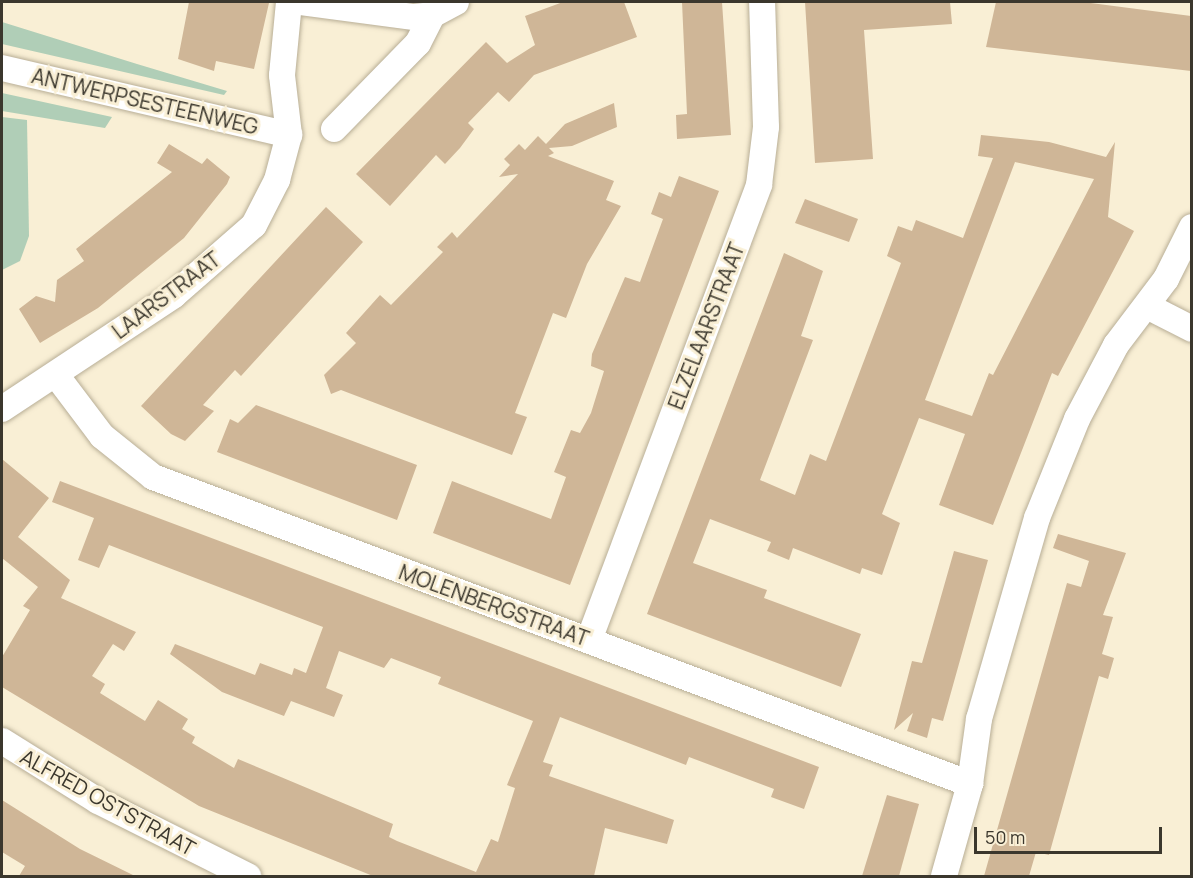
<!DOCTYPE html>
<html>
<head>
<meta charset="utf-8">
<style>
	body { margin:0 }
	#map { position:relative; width:1193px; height:878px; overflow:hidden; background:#f9efd5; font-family:Manrope,sans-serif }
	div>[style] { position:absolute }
	.green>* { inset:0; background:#b0ceb7 }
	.building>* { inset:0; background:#cfb697 }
	.roads { filter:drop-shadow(0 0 2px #b8ae96) drop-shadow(0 0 2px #b8ae96) }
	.minor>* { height:26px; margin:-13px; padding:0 13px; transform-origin:13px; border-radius:13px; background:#fff }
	span { translate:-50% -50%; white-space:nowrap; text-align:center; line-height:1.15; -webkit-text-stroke:6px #f9efd5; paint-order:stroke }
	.street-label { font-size:21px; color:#3b372d }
	.frame { position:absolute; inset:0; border:3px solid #3b372d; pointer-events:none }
	.scale { position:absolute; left:974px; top:827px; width:188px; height:27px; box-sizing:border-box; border:3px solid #3b372d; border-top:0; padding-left:8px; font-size:18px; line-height:21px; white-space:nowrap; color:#3b372d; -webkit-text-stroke:4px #f9efd5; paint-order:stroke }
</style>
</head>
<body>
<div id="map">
	<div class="green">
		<i style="clip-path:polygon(2px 22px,137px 64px,227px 91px,224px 95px,2px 44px)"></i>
		<i style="clip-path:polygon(2px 93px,112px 117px,105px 128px,2px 111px)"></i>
		<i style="clip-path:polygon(2px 117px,27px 120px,29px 236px,20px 261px,2px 270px)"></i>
	</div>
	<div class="building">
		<i style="clip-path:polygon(189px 2px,269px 3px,254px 69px,216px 61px,214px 71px,178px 59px)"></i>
		<i style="clip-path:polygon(563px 2px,624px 2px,637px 37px,534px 75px,509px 102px,498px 92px,468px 123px,474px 129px,460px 148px,445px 164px,436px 155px,390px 206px,356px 174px,486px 42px,507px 63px,535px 45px,525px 16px)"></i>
		<i style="clip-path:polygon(682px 2px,722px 2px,731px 135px,677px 139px,676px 115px,687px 114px)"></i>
		<i style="clip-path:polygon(805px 2px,950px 2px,952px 24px,864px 30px,873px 159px,815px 163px)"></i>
		<i style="clip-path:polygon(996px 2px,1083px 2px,1191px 16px,1191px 71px,986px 47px)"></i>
		<i style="clip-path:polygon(614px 103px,617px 127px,572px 146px,549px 148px,554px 153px,548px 156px,614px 181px,606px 200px,621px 206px,587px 264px,566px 318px,553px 313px,515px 413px,527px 417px,512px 455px,341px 390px,331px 394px,324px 375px,356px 343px,346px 333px,380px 295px,391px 305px,443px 252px,437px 247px,452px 232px,457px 238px,518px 174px,499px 177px,510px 165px,504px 159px,519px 144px,525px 150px,538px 136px,546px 144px,565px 124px)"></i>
		<i style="clip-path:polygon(evenodd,981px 135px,1049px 142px,1106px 157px,1115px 142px,1108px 217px,1134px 231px,1058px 376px,1052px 373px,993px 525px,939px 505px,965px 434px,919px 418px,882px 514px,900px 523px,882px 575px,862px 568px,860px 574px,793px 548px,789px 560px,767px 551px,771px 542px,710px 519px,693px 563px,767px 590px,764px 598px,861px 634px,841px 687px,647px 614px,784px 253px,823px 271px,801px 336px,813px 340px,760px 480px,795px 495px,810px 454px,826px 461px,901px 263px,887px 256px,898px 226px,912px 231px,916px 220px,963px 238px,993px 158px,978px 156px,981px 135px,1015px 162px,1094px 179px,993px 375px,989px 373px,972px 416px,925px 400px,1015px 162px)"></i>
		<i style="clip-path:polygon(169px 144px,202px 164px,207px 158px,230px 177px,227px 184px,184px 238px,98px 308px,40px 343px,19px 309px,36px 296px,55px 302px,57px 280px,84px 261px,76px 249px,172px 172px,157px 163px)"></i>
		<i style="clip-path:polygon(679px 176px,719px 191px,570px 585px,433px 533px,452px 481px,551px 519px,566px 477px,554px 472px,571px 430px,580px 433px,591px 413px,604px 371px,591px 366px,592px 354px,625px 277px,640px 282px,663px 219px,651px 214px,659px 192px,671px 197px)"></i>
		<i style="clip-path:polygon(805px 199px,858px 219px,849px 242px,795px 223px)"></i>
		<i style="clip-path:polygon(326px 207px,363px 242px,241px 376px,235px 370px,203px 405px,214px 411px,185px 441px,171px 434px,141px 406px)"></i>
		<i style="clip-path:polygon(256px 405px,417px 465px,397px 520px,217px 452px,230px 419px,238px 423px)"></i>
		<i style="clip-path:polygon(2px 459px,49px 498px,18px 537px,70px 580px,61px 598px,136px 632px,124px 651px,113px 644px,92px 676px,105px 684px,100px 693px,145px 721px,158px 700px,188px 719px,182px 729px,195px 737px,192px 743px,234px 768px,238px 759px,393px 824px,389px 837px,397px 841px,476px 872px,491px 839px,498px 842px,515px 788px,507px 785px,533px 721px,438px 684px,441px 677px,391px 658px,384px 668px,339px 651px,326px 688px,343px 695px,334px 717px,291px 701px,284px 716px,222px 692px,170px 654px,175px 644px,255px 675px,260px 663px,292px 675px,294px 668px,306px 673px,323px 627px,109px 545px,99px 568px,78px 560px,94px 518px,52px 502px,60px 481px,819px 767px,804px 809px,771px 797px,774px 789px,689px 757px,686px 765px,560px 717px,543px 762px,553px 765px,549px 776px,674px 820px,667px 844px,605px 828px,594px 876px,373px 876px,199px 806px,2px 687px,2px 657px,30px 610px,23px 606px,38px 587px,2px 558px)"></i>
		<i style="clip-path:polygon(1058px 534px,1126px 553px,1103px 615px,1113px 617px,1102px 654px,1114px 658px,1108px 679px,1099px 676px,1049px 855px,1036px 852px,1029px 876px,984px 876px,1067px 583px,1081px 587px,1089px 561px,1053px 548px)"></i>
		<i style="clip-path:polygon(954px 551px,988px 560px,943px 721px,932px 718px,927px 738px,907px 731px,913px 713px,894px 730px,912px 661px,922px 663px)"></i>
		<i style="clip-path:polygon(887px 795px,919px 804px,899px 876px,862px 876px)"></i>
		<i style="clip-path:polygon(2px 800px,80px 849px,135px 876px,19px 876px,25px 866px,2px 852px)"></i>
	</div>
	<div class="roads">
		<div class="minor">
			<i style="left:301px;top:2px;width:114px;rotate:7.6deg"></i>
			<i style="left:414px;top:17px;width:18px;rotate:-6deg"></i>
			<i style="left:432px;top:15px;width:27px;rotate:-28deg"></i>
			<i style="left:2px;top:68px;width:295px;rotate:13.1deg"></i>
			<i style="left:334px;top:129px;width:120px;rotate:-45.7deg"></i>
			<i style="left:418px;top:43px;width:31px;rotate:-63deg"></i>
			<i style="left:1149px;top:307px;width:48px;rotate:27.1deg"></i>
			<i style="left:56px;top:375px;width:76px;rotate:53deg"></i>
			<i style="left:102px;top:436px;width:65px;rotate:38.8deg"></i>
			<i style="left:153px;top:477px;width:873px;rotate:20.59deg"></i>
			<i style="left:2px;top:409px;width:206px;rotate:-33.5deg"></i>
			<i style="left:174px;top:295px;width:106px;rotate:-41.2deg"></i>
			<i style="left:254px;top:225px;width:51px;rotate:-62.9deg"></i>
			<i style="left:277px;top:180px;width:47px;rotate:-75.1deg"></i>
			<i style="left:289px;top:135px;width:60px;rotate:-96.7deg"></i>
			<i style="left:282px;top:75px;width:73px;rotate:-84.5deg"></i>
			<i style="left:589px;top:640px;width:486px;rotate:-69.5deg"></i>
			<i style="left:759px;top:185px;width:58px;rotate:-83.1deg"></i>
			<i style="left:766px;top:127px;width:125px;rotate:-91.8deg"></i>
			<i style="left:2px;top:741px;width:113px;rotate:32deg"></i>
			<i style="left:98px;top:801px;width:168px;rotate:26.6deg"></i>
			<i style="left:944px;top:876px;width:96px;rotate:-74.2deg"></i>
			<i style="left:970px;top:784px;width:66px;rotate:-82.1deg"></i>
			<i style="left:979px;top:719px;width:209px;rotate:-73.9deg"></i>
			<i style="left:1037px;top:518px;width:107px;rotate:-68deg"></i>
			<i style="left:1077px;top:419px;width:84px;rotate:-62.2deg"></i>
			<i style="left:1116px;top:345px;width:83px;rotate:-52.9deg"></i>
			<i style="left:1166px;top:279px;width:58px;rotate:-63.4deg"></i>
		</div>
	</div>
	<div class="street-label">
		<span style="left:145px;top:101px;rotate:13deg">ANTWERPSESTEENWEG</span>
		<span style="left:166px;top:295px;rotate:-37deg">LAARSTRAAT</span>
		<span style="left:706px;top:326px;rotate:-69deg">ELZELAARSTRAAT</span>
		<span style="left:494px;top:605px;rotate:20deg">MOLENBERGSTRAAT</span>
		<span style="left:108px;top:802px;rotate:29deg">ALFRED OSTSTRAAT</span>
	</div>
	<div class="frame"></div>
	<div class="scale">50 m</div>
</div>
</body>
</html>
